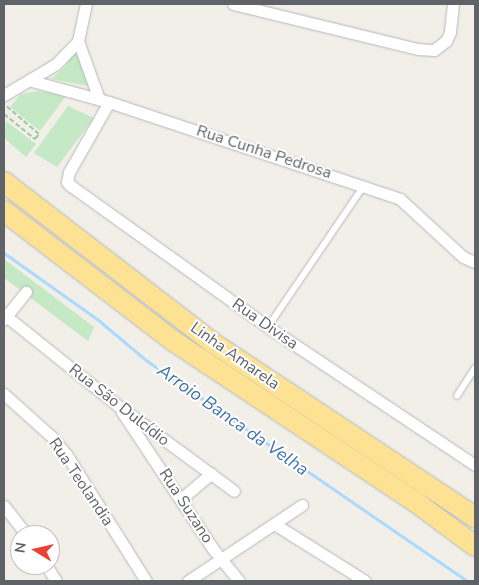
<!DOCTYPE html>
<html>
<head>
<meta charset="utf-8">
<style>
	body { margin:0 }
	#map { position:relative; width:479px; height:585px; overflow:hidden; background:#f1efe8; font-family:"Nunito Sans",sans-serif }
	div>[style] { position:absolute }
	.green>* { inset:0; background:#c5e8c5 }
	.stream>* { height:3px; margin:-1.5px; padding:0 1.5px; transform-origin:1.5px; border-radius:1.5px; background:#aadaff }
	.path>* { height:2px; margin-top:-1px; transform-origin:0; background:repeating-linear-gradient(90deg,#9cc7a9 0 5px,transparent 0 7.5px) }
	.roads { filter:drop-shadow(0 0 1px #b5b8bc) drop-shadow(0 0 1px #b5b8bc) }
	.lane>* { height:5.5px; margin:-2.75px; padding:0 2.75px; transform-origin:2.75px; border-radius:2.75px; background:#fff }
	.street>* { height:11px; margin:-5.5px; padding:0 5.5px; transform-origin:5.5px; border-radius:5.5px; background:#fff }
	.highway>* { height:20px; margin:-10px; padding:0 10px; transform-origin:10px; border-radius:10px; background:#fde293 }
	span { translate:-50% -50%; white-space:nowrap; text-align:center; line-height:1.15; -webkit-text-stroke:4px #fff; paint-order:stroke }
	.street-label { font-size:16px; color:#5f6368 }
	.water-label { font-size:18px; color:#4174aa; font-style:italic }
	.frame { position:absolute; inset:0; border:5px solid #5f6368; pointer-events:none }
	.north { position:absolute; left:10px; top:525px; width:50px; height:50px; box-sizing:border-box; background:#fff; border:1px solid #bfc1c3; border-radius:50%; rotate:279deg; font-size:14px; font-weight:700; line-height:20px; text-align:center; color:#5f6368 }
	.north::after { content:''; display:block; margin:auto; width:18px; height:22px; background:#ea4335; clip-path:polygon(50% 0,100% 100%,50% 72%,0 100%) }
</style>
</head>
<body>
<div id="map">
	<div class="green">
		<i style="clip-path:polygon(76px 50px,88px 86px,51px 79px,65px 67px)"></i>
		<i style="clip-path:polygon(39px 91px,66px 96px,40px 131px,10px 107px,21px 94px)"></i>
		<i style="clip-path:polygon(68px 106px,94px 118px,57px 167px,34px 153px)"></i>
		<i style="clip-path:polygon(6px 121px,36px 144px,26px 157px,4px 138px)"></i>
		<i style="clip-path:polygon(4px 259px,94px 327px,88px 341px,4px 278px)"></i>
	</div>
	<div class="stream">
		<i style="left:4px;top:253px;width:114px;rotate:35.4deg"></i>
		<i style="left:97px;top:319px;width:65px;rotate:40deg"></i>
		<i style="left:147px;top:361px;width:388px;rotate:34.5deg"></i>
	</div>
	<div class="path">
		<i style="left:4px;top:114px;width:40px;rotate:39deg"></i>
		<i style="left:35px;top:139px;width:6px;rotate:-51deg"></i>
		<i style="left:39px;top:134px;width:45px;rotate:-139.5deg"></i>
	</div>
	<div class="roads">
		<div class="lane">
			<i style="left:268px;top:327px;width:169px;rotate:-55.8deg"></i>
			<i style="left:457px;top:396px;width:33px;rotate:-57deg"></i>
		</div>
		<div class="street">
			<i style="left:233px;top:4px;width:190px;rotate:13.7deg"></i>
			<i style="left:418px;top:49px;width:16px;rotate:4deg"></i>
			<i style="left:434px;top:50px;width:15px;rotate:-37deg"></i>
			<i style="left:446px;top:41px;width:10px;rotate:-66deg"></i>
			<i style="left:450px;top:32px;width:28px;rotate:-84deg"></i>
			<i style="left:78px;top:41px;width:62px;rotate:70.1deg"></i>
			<i style="left:32px;top:81px;width:80px;rotate:15.3deg"></i>
			<i style="left:109px;top:102px;width:307px;rotate:18.4deg"></i>
			<i style="left:400px;top:199px;width:86px;rotate:42.6deg"></i>
			<i style="left:463px;top:257px;width:13px;rotate:23deg"></i>
			<i style="left:4px;top:95px;width:61px;rotate:-30.8deg"></i>
			<i style="left:56px;top:64px;width:32px;rotate:-46deg"></i>
			<i style="left:78px;top:41px;width:38px;rotate:-78deg"></i>
			<i style="left:109px;top:102px;width:81px;rotate:119.7deg"></i>
			<i style="left:69px;top:172px;width:10px;rotate:101deg"></i>
			<i style="left:67px;top:182px;width:6px;rotate:45deg"></i>
			<i style="left:71px;top:186px;width:242px;rotate:35.6deg"></i>
			<i style="left:268px;top:327px;width:249px;rotate:33.7deg"></i>
			<i style="left:6px;top:316px;width:142px;rotate:38.7deg"></i>
			<i style="left:117px;top:405px;width:145px;rotate:36.3deg"></i>
			<i style="left:4px;top:319px;width:35px;rotate:-51deg"></i>
			<i style="left:4px;top:394px;width:64px;rotate:41.9deg"></i>
			<i style="left:52px;top:437px;width:22px;rotate:51deg"></i>
			<i style="left:66px;top:454px;width:150px;rotate:57.8deg"></i>
			<i style="left:122px;top:412px;width:164px;rotate:56.4deg"></i>
			<i style="left:213px;top:549px;width:41px;rotate:50.9deg"></i>
			<i style="left:182px;top:498px;width:38px;rotate:-40deg"></i>
			<i style="left:4px;top:506px;width:37px;rotate:52deg"></i>
			<i style="left:276px;top:525px;width:105px;rotate:32.2deg"></i>
			<i style="left:46px;top:565px;width:19px;rotate:58deg"></i>
			<i style="left:188px;top:581px;width:137px;rotate:-33.7deg"></i>
		</div>
		<div class="highway">
			<i style="left:4px;top:182px;width:264px;rotate:37.6deg"></i>
			<i style="left:213px;top:343px;width:315px;rotate:33.6deg"></i>
			<i style="left:4px;top:211px;width:215px;rotate:37.5deg"></i>
			<i style="left:175px;top:342px;width:291px;rotate:33.6deg"></i>
			<i style="left:417px;top:503px;width:72px;rotate:36.6deg"></i>
		</div>
	</div>
	<div class="street-label">
		<span style="left:264px;top:152px;rotate:18deg">Rua Cunha Pedrosa</span>
		<span style="left:265px;top:324px;rotate:35deg">Rua Divisa</span>
		<span style="left:235px;top:356px;rotate:35deg">Linha Amarela</span>
		<span style="left:119px;top:405px;rotate:38deg">Rua São Dulcídio</span>
		<span style="left:81px;top:482px;rotate:56deg">Rua Teolandia</span>
		<span style="left:186px;top:506px;rotate:57deg">Rua Suzano</span>
	</div>
	<div class="water-label">
		<span style="left:233px;top:420px;rotate:35deg">Arroio Banca da Velha</span>
	</div>
	<div class="frame"></div>
	<div class="north">N</div>
</div>
</body>
</html>
